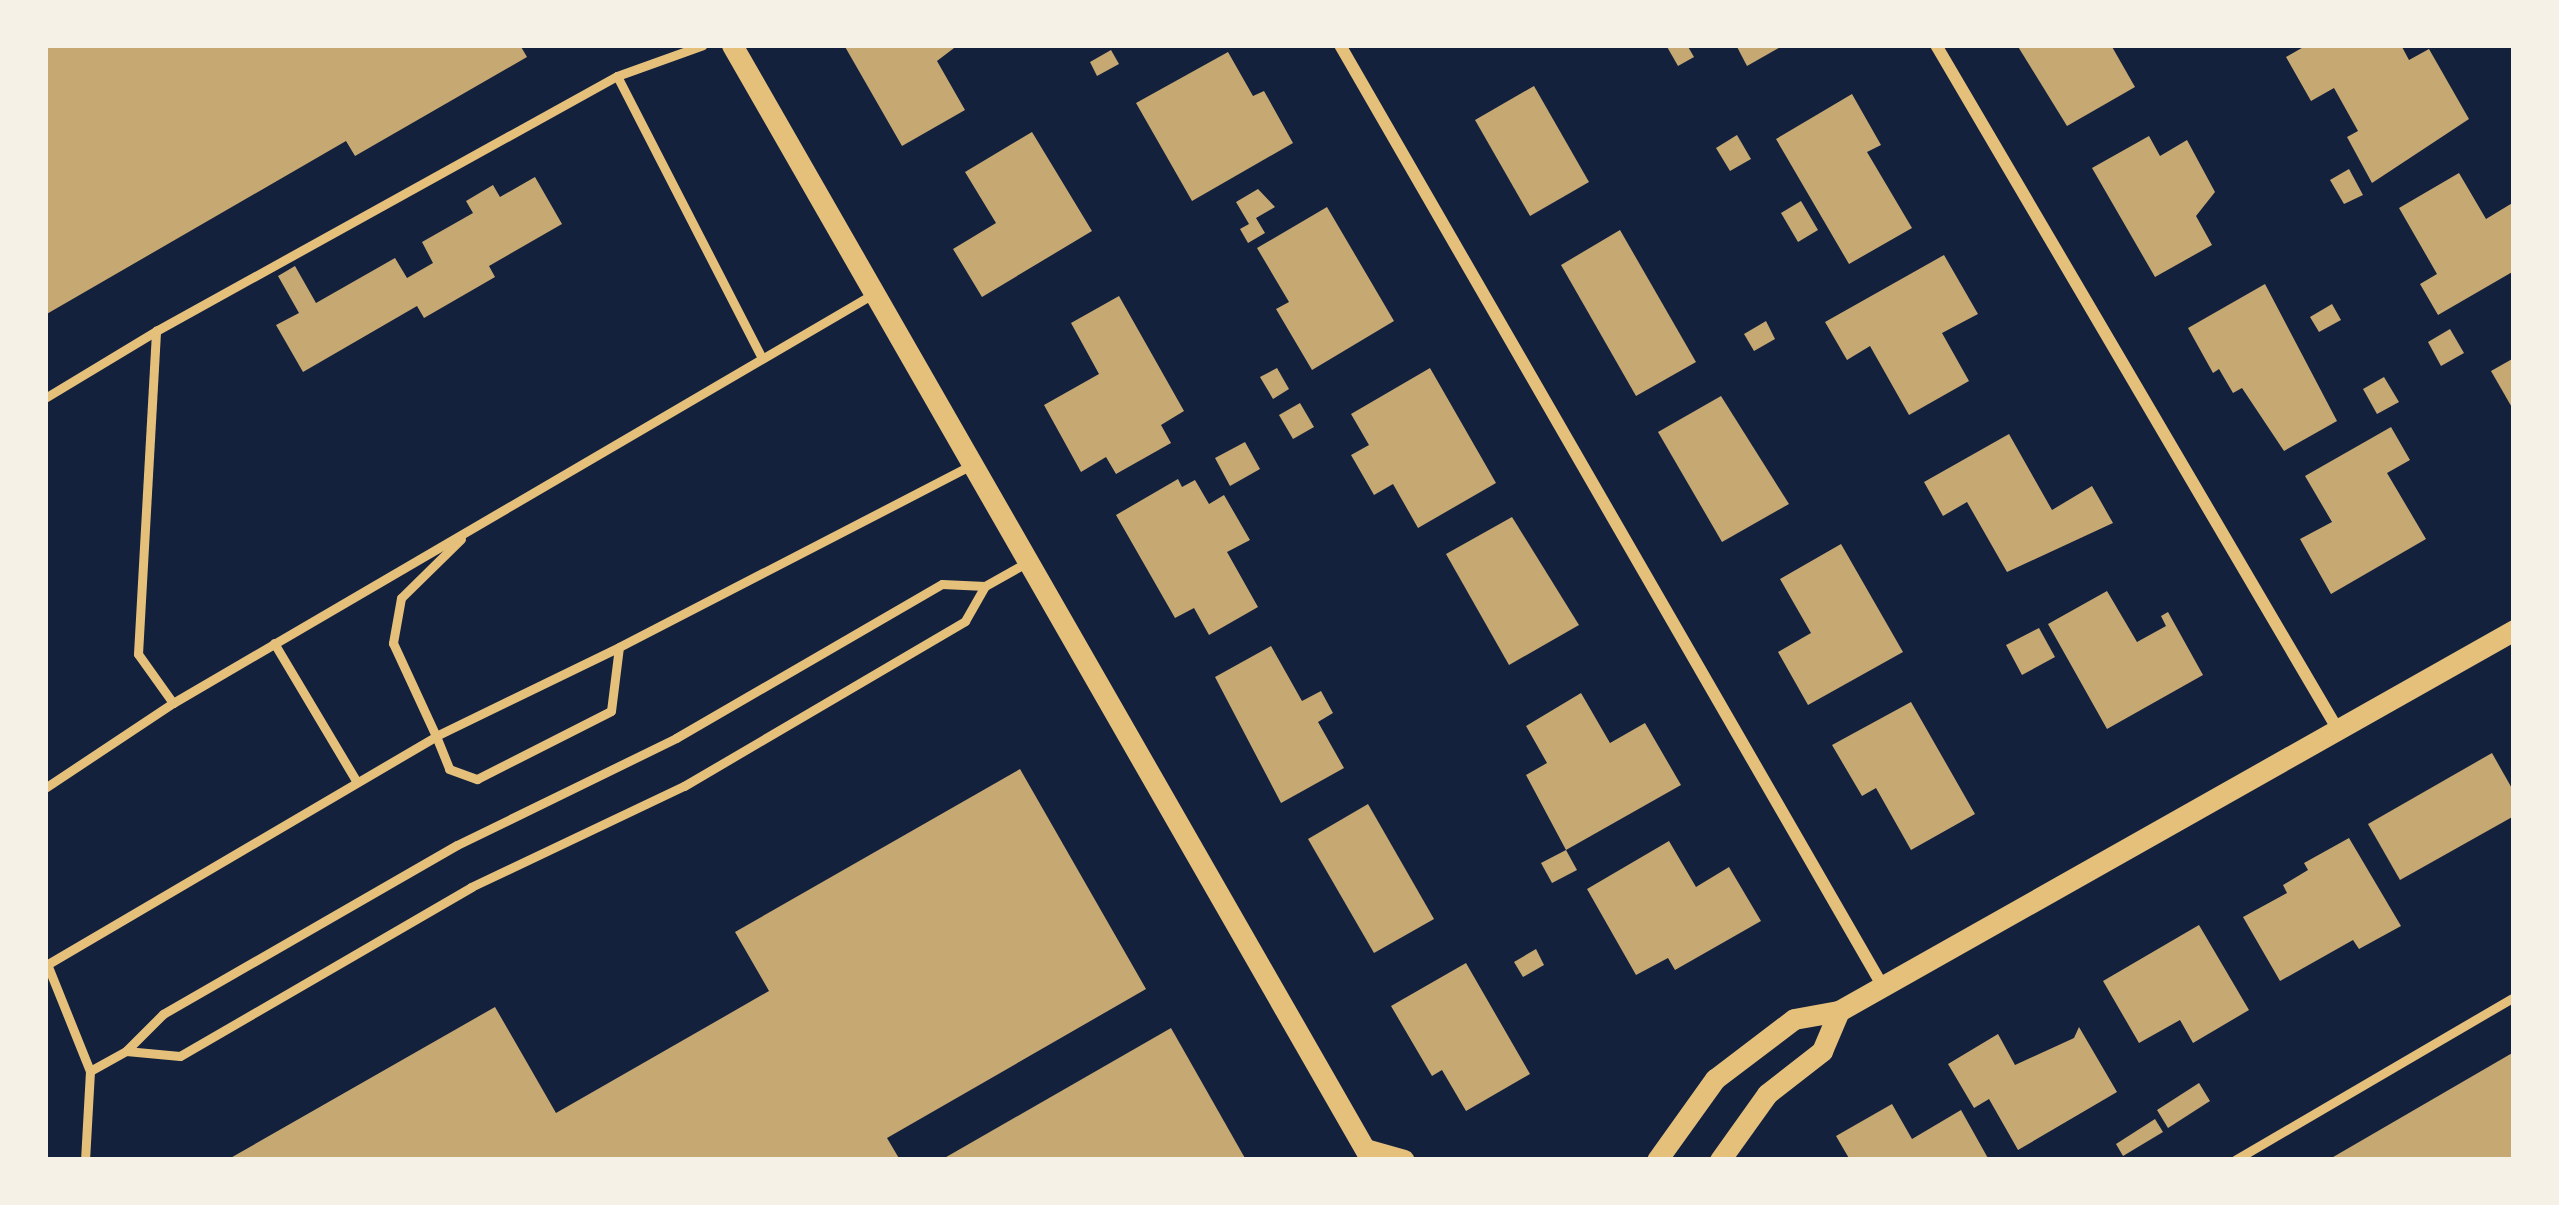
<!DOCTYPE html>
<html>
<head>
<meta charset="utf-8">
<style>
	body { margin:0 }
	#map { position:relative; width:2559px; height:1205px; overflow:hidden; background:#14213d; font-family:"DM Sans",sans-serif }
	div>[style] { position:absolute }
	.building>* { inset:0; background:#c6a872 }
	.service>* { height:9px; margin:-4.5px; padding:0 4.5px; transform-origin:4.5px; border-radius:4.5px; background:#e5c07b }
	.minor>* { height:12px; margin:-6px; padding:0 6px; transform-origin:6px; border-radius:6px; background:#e5c07b }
	.tertiary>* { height:21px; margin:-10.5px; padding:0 10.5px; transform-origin:10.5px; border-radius:10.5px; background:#e5c07b }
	span { translate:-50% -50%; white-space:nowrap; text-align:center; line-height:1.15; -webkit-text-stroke:9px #f6f1e7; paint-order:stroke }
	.frame { position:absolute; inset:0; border:48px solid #f6f1e7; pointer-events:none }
</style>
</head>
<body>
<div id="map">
	<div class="building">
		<i style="clip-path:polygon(45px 45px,520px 45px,527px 57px,355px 156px,346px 141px,45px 315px)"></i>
		<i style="clip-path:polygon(844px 45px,958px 45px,937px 61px,965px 110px,902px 146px)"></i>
		<i style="clip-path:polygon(1666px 45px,1687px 45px,1694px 57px,1678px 66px)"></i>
		<i style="clip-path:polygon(1736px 45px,1784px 45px,1747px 66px)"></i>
		<i style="clip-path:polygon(2017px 45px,2111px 45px,2135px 87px,2067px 126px)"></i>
		<i style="clip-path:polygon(2307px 45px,2401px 45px,2409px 60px,2429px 49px,2469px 119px,2372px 183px,2347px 137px,2358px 131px,2334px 88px,2311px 101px,2286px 57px)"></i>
		<i style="clip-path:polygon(1111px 50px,1119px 64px,1097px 76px,1090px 62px)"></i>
		<i style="clip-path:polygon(1228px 52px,1253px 96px,1264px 91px,1293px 143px,1192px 201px,1136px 103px)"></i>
		<i style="clip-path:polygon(1534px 86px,1589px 182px,1530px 216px,1475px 120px)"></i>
		<i style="clip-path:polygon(1852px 94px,1881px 145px,1867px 152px,1912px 228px,1849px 264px,1776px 139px)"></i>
		<i style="clip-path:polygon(1032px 132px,1092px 231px,982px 297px,953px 249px,996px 223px,965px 172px)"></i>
		<i style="clip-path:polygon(1737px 135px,1751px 159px,1730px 171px,1716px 148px)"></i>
		<i style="clip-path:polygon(2149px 136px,2160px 156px,2187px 140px,2215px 192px,2196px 216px,2212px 245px,2155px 277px,2092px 168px)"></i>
		<i style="clip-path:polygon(2349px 169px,2363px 195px,2344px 204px,2330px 180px)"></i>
		<i style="clip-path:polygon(2459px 173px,2486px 219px,2514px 202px,2514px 271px,2438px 315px,2420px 284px,2437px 274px,2399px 208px)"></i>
		<i style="clip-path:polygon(535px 177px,562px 224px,489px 266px,495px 277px,424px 318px,417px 306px,303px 372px,276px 325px,299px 313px,278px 276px,295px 266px,316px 303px,395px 258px,407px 278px,433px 263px,422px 242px,473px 213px,466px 201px,493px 185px,500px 197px)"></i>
		<i style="clip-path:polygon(1258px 189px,1275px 207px,1256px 218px,1265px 233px,1248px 243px,1240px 229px,1249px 224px,1236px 202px)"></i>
		<i style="clip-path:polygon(1801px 201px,1818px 230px,1798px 242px,1781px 213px)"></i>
		<i style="clip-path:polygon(1327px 207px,1394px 321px,1312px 370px,1276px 309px,1289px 302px,1257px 248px)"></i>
		<i style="clip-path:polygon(1620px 230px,1696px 362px,1636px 396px,1561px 265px)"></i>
		<i style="clip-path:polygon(1944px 255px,1978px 314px,1942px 333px,1969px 381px,1909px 415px,1870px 346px,1847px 360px,1825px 322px)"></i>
		<i style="clip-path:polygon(2265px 284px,2337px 421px,2284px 451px,2242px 388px,2233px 393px,2219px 369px,2213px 373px,2188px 328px)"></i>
		<i style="clip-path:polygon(1119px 296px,1184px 411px,1161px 425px,1171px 443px,1116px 474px,1106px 457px,1081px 472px,1044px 405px,1099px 374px,1071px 323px)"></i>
		<i style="clip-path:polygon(2332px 304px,2341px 320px,2319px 332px,2310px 317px)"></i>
		<i style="clip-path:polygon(1766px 321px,1775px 339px,1754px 351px,1744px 334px)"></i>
		<i style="clip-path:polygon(2450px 329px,2464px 353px,2441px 366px,2428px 342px)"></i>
		<i style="clip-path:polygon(2514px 358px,2514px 411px,2491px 371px)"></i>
		<i style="clip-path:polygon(1277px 368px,1289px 389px,1273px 399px,1260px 377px)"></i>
		<i style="clip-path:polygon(1430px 368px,1496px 483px,1418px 528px,1393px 484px,1374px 495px,1351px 455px,1369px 445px,1351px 414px)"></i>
		<i style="clip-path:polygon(2384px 377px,2399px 402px,2377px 414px,2363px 389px)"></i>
		<i style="clip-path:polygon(1721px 396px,1789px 504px,1722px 542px,1658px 432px)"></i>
		<i style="clip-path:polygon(1300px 403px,1314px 427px,1293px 439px,1279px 415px)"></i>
		<i style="clip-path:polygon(2391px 427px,2410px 460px,2387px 473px,2426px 539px,2331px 594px,2300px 539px,2332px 522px,2305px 476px)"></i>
		<i style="clip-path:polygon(2009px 434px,2052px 510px,2092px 486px,2113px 523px,2007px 572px,1967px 502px,1943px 516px,1924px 482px)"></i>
		<i style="clip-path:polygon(1245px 442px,1260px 469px,1230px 486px,1215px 458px)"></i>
		<i style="clip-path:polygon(1178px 479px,1182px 487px,1195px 480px,1209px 504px,1224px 495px,1250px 540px,1227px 552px,1258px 607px,1209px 635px,1194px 608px,1175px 618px,1116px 515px)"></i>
		<i style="clip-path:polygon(1512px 517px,1579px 625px,1509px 665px,1446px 554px)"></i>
		<i style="clip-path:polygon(1841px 544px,1903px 652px,1808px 705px,1778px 652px,1811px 633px,1780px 579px)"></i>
		<i style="clip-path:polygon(2107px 591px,2137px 642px,2166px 626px,2161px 616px,2168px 612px,2203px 675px,2107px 729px,2048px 624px)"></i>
		<i style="clip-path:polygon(2039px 628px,2055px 657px,2022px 675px,2006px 645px)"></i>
		<i style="clip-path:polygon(1271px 646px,1302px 701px,1321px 691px,1333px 713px,1318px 722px,1344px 768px,1281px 803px,1215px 677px)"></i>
		<i style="clip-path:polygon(1581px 693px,1610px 743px,1645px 723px,1681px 785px,1566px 850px,1526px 775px,1547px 763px,1526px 726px)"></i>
		<i style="clip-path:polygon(1911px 702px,1975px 814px,1911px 850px,1876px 788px,1862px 796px,1832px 745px)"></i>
		<i style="clip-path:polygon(2492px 753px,2514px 792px,2514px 816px,2400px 880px,2368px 824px)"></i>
		<i style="clip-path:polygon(1020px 769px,1146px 989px,887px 1138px,900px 1160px,227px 1160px,495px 1007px,556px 1113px,769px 991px,735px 932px)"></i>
		<i style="clip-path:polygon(1368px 804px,1434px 919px,1374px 953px,1308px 839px)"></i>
		<i style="clip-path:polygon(2349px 838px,2401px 926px,2359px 949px,2353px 940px,2280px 981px,2243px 917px,2287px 893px,2283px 885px,2308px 870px,2304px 863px)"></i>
		<i style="clip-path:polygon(1669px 841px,1696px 887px,1729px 867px,1761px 921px,1675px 970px,1668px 958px,1636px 975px,1587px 889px)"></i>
		<i style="clip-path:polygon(1566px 850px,1577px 870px,1552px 883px,1541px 863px)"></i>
		<i style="clip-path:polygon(2199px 925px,2249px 1010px,2193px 1043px,2180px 1020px,2139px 1043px,2103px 981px)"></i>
		<i style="clip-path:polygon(1536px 949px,1544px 965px,1523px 977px,1514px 962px)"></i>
		<i style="clip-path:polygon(1466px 963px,1530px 1074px,1466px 1111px,1442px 1070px,1432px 1076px,1391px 1006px)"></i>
		<i style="clip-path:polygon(2079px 1027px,2117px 1092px,2018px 1150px,1989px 1099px,1974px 1108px,1948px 1064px,1998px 1034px,2015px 1065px,2074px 1038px)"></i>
		<i style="clip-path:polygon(1171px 1028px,1246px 1160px,941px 1160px)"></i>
		<i style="clip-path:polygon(2514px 1052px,2514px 1160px,2328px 1160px)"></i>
		<i style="clip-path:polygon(2199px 1083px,2210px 1101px,2168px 1128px,2157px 1110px)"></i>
		<i style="clip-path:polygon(1892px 1104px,1912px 1139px,1961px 1110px,1989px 1160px,1850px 1160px,1836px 1136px)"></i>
		<i style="clip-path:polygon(2155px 1119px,2163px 1132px,2123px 1156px,2116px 1144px)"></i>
	</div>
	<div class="service">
		<i style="left:617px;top:76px;width:317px;rotate:62.8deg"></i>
		<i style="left:45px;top:398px;width:130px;rotate:-31.1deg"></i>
		<i style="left:461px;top:539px;width:84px;rotate:135.5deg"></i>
		<i style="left:401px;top:598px;width:46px;rotate:100.1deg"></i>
		<i style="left:393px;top:643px;width:102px;rotate:65.2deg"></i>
		<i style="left:436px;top:736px;width:203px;rotate:-25.9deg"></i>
		<i style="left:274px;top:643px;width:162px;rotate:59.2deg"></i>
		<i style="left:173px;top:703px;width:60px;rotate:-125.5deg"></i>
		<i style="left:138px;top:654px;width:324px;rotate:-86.8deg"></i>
		<i style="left:156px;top:331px;width:527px;rotate:-28.95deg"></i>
		<i style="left:617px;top:76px;width:91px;rotate:-19.8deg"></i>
		<i style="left:45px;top:788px;width:154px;rotate:-33.6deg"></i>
		<i style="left:173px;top:703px;width:813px;rotate:-30.29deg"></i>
		<i style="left:47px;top:964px;width:115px;rotate:68.1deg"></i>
		<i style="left:90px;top:1071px;width:89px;rotate:93.2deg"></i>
		<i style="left:48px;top:964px;width:450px;rotate:-30.4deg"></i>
		<i style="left:436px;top:736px;width:35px;rotate:68deg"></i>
		<i style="left:449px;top:769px;width:30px;rotate:20deg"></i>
		<i style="left:477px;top:779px;width:150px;rotate:-26.9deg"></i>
		<i style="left:611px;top:711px;width:64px;rotate:-82.9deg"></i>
		<i style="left:619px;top:647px;width:395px;rotate:-27.3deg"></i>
		<i style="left:126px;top:1051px;width:54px;rotate:5.3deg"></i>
		<i style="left:180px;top:1056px;width:337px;rotate:-30.1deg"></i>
		<i style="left:471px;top:887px;width:236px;rotate:-25.4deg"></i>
		<i style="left:684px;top:786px;width:326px;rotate:-30.4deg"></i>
		<i style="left:965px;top:621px;width:40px;rotate:-60.3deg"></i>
		<i style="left:90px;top:1071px;width:41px;rotate:-29.1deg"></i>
		<i style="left:126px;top:1051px;width:52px;rotate:-45deg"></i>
		<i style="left:163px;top:1014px;width:339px;rotate:-29.9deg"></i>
		<i style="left:457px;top:845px;width:244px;rotate:-26deg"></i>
		<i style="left:676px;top:738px;width:307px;rotate:-30.1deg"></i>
		<i style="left:942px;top:584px;width:43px;rotate:2.7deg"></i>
		<i style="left:985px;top:586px;width:47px;rotate:-29.3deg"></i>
		<i style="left:2235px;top:1160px;width:323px;rotate:-30.3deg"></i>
	</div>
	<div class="minor">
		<i style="left:1340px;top:45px;width:1085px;rotate:60.03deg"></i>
		<i style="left:1936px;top:45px;width:794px;rotate:59.59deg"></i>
	</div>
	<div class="tertiary">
		<i style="left:732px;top:45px;width:1285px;rotate:60.18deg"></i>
		<i style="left:1369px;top:1150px;width:36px;rotate:16deg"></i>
		<i style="left:1657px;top:1160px;width:100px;rotate:-54.4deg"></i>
		<i style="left:1715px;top:1079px;width:99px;rotate:-37.2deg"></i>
		<i style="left:1794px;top:1019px;width:46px;rotate:-10.1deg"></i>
		<i style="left:1839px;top:1011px;width:775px;rotate:-29.44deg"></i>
		<i style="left:1720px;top:1160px;width:81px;rotate:-54.5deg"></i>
		<i style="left:1767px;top:1094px;width:70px;rotate:-38deg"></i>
		<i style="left:1822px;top:1051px;width:43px;rotate:-67deg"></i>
	</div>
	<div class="frame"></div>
</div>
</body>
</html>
